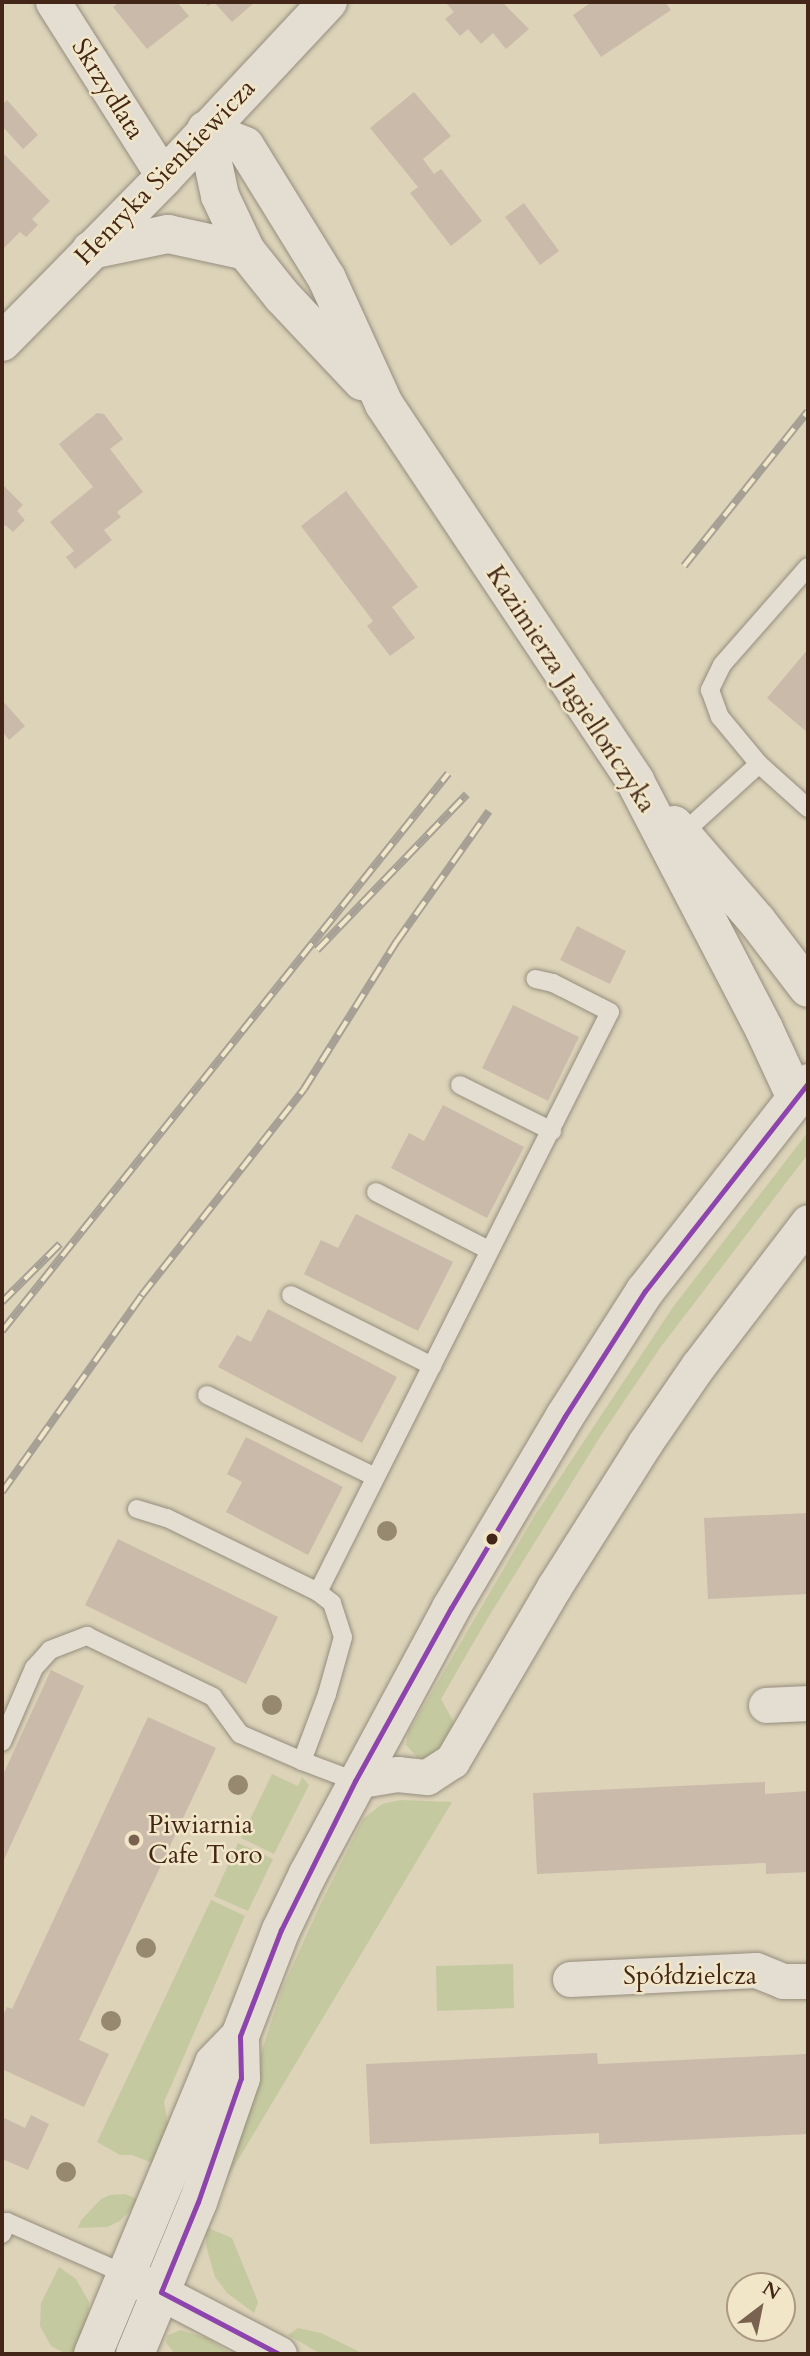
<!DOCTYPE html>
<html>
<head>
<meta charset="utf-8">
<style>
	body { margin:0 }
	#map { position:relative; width:810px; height:2356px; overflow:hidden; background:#dcd3b9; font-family:Cardo,serif }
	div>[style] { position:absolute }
	.green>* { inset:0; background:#c5c9a0 }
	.building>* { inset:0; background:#cabaaa }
	.roads { filter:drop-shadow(0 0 2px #968d7d) drop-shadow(0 0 2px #968d7d) }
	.service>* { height:18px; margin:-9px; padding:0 9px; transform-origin:9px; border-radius:9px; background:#e3ded1 }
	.minor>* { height:35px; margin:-17.5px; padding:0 17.5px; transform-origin:17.5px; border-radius:17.5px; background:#e3ded1 }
	.tertiary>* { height:38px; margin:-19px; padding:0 19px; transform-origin:19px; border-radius:19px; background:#e3ded1 }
	.secondary>* { height:38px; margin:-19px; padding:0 19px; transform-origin:19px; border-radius:19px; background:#e3ded1 }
	.rail>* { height:8px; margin-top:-4px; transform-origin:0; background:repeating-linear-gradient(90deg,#f1e6c8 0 16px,#a6a095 0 32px); box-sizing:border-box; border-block:2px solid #a6a095 }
	.bus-1>* { height:5px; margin:-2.5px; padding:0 2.5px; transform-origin:2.5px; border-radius:2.5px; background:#8e44ad }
	.trees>* { width:20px; height:20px; margin:-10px; border-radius:50%; background:#978970 }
	.dots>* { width:19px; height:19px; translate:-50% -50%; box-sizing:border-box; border:4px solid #f1e6c8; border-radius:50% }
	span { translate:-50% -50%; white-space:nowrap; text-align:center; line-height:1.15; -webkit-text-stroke:5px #f1e6c8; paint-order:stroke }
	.street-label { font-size:26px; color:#432617 }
	.poi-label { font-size:26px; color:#432617 }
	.left { translate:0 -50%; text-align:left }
	.frame { position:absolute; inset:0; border:4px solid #432617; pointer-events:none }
	.north { position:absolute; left:726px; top:2272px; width:70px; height:70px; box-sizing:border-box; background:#f1e6c8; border:2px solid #ab9981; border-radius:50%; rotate:32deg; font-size:19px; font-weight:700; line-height:28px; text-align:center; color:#432617 }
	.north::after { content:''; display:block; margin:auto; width:24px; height:32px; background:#796350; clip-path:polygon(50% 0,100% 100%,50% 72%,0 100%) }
</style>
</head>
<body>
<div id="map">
	<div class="green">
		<i style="clip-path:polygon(808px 1132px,808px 1154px,660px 1348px,600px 1437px,486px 1621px,441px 1699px,456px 1726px,445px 1750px,422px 1759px,417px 1757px,406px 1745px,408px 1733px,535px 1515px,673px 1307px)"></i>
		<i style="clip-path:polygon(272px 1774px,298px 1786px,302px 1777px,309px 1785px,274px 1854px,241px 1838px)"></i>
		<i style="clip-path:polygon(400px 1800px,452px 1802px,223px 2185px,242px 2111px,282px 1989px,322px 1901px,363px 1819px,382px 1804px)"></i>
		<i style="clip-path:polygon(238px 1843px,273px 1859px,248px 1911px,214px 1896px)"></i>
		<i style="clip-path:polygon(211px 1900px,245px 1916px,164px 2102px,169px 2130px,155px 2164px,132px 2155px,120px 2155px,97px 2142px)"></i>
		<i style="clip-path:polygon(513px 1964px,514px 2008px,437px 2011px,436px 1966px)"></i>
		<i style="clip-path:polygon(125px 2194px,140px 2200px,120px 2221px,107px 2227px,78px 2228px,81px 2220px,101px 2199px,110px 2195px)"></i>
		<i style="clip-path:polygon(206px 2227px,232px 2238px,258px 2302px,254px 2313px,227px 2293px,215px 2277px,206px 2246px)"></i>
		<i style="clip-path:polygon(59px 2267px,76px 2279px,89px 2302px,88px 2322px,77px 2354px,66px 2354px,51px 2346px,40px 2326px,41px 2303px)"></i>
		<i style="clip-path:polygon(298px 2328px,321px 2333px,364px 2354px,321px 2354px,288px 2335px)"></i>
		<i style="clip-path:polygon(180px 2330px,207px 2338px,232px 2354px,175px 2354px,166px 2343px,167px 2336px)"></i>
	</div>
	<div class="building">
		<i style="clip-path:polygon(120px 2px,177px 2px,189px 16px,147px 49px,113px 7px)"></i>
		<i style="clip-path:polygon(204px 2px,255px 2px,232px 22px,214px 2px,208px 6px)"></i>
		<i style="clip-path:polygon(445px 2px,502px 2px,529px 29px,506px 49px,493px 33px,481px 44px,468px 29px,460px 36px,445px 19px,454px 12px)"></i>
		<i style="clip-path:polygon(587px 2px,665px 2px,671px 10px,601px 57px,573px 15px,589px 4px)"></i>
		<i style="clip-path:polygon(414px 92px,451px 136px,423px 159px,434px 174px,441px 169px,482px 221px,451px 246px,410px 193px,418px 187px,370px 128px)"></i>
		<i style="clip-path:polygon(7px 100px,38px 135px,23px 149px,2px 126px,2px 105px)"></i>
		<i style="clip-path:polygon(2px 152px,50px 201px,32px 219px,38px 225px,26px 237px,20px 232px,2px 250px)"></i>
		<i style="clip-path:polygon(524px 203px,559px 251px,540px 265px,505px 217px)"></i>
		<i style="clip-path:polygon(97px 413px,104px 414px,123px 439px,110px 449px,143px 492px,117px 512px,121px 517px,104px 530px,112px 540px,75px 569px,66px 557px,74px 551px,50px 522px,93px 487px,59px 444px)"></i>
		<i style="clip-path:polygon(2px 484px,23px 505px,17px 511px,25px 520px,13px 532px,5px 525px,2px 528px)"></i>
		<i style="clip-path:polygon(346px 491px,418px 587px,392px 607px,415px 638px,390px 656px,367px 626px,373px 621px,301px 526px)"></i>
		<i style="clip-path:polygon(808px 649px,808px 733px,767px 698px)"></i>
		<i style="clip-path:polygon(2px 700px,25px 726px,9px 740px,2px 731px)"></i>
		<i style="clip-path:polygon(577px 926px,626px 951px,610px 984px,560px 960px)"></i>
		<i style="clip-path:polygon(513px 1005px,579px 1037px,548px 1101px,482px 1068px)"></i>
		<i style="clip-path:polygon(443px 1105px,524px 1147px,487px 1218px,391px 1168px,409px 1133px,424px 1141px)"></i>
		<i style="clip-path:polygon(356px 1214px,453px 1262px,418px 1331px,304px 1274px,321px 1240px,338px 1248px)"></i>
		<i style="clip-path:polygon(268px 1309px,397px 1377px,362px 1443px,218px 1367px,237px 1335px,251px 1342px)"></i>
		<i style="clip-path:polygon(246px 1437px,343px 1487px,308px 1555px,226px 1512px,242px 1482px,227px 1474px)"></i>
		<i style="clip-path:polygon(808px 1513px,808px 1594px,708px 1599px,704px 1518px)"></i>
		<i style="clip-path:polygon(118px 1539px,278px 1617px,246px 1684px,85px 1605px)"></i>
		<i style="clip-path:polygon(51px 1670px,84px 1686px,2px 1864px,2px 1777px)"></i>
		<i style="clip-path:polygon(148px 1717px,216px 1748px,79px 2040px,109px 2054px,84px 2107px,2px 2069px,2px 2018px,7px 2007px,12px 2009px)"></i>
		<i style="clip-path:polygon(765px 1782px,765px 1794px,808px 1791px,808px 1872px,766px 1874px,766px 1863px,537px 1874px,533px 1793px)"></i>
		<i style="clip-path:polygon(597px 2053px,598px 2064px,808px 2054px,808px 2134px,599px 2144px,599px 2133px,370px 2144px,366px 2064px)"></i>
		<i style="clip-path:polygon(31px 2115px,49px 2124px,28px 2170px,2px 2159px,2px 2117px,25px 2128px)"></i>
	</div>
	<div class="roads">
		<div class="service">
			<i style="left:808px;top:567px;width:130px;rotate:131.3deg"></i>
			<i style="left:722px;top:665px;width:28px;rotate:116deg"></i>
			<i style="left:710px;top:690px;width:29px;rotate:70deg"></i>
			<i style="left:720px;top:717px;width:61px;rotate:50.3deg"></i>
			<i style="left:759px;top:764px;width:66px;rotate:41.9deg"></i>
			<i style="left:682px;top:834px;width:104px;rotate:-42.3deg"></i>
			<i style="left:460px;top:1085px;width:103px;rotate:26.6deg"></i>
			<i style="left:376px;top:1192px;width:127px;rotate:27.2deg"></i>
			<i style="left:291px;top:1295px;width:158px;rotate:26.7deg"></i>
			<i style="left:207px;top:1395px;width:187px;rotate:26deg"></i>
			<i style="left:137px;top:1509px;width:31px;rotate:17deg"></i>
			<i style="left:167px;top:1518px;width:168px;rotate:26.1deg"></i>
			<i style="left:2px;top:1742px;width:81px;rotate:-66.6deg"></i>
			<i style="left:34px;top:1668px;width:24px;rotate:-48deg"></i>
			<i style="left:50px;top:1650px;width:40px;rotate:-21deg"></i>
			<i style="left:87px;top:1636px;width:140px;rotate:25.8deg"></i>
			<i style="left:213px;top:1697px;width:46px;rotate:53.9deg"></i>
			<i style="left:240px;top:1734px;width:68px;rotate:23.5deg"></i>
			<i style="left:355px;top:1781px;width:57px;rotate:-159.3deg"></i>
			<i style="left:302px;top:1761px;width:72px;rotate:-69.5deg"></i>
			<i style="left:327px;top:1694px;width:59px;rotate:-74.3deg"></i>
			<i style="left:343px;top:1637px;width:36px;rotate:-108deg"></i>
			<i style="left:332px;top:1603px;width:18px;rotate:-142deg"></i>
			<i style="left:318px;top:1592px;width:649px;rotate:-63.28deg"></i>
			<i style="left:610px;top:1012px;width:64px;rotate:-153deg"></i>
			<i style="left:553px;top:983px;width:18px;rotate:-167deg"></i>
			<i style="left:2px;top:2234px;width:13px;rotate:-67deg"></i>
			<i style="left:7px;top:2222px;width:129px;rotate:23.8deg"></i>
		</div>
		<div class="minor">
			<i style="left:53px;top:2px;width:207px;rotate:57.6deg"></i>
			<i style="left:766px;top:1705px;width:42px;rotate:-2.7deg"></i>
			<i style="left:355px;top:1781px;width:43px;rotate:-9.5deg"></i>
			<i style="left:397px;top:1774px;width:30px;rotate:6deg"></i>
			<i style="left:427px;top:1777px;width:30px;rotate:-33deg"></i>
			<i style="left:452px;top:1761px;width:202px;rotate:-59.6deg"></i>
			<i style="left:554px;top:1587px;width:170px;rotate:-57.7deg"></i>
			<i style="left:645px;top:1443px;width:93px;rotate:-55.5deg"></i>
			<i style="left:698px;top:1366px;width:181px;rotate:-52.6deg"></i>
			<i style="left:570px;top:1979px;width:186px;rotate:-2.8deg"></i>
			<i style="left:756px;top:1970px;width:29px;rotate:22deg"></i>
			<i style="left:783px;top:1981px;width:25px"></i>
			<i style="left:137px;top:2280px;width:160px;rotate:27.5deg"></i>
		</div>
		<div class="tertiary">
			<i style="left:206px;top:130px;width:42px;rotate:22.3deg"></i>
			<i style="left:245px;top:146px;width:156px;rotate:58.3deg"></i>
			<i style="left:327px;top:279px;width:137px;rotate:65.5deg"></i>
			<i style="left:384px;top:404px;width:453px;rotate:56.3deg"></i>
			<i style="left:635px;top:781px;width:280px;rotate:62.5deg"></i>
			<i style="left:764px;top:1029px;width:76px;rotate:65.1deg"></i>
			<i style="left:206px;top:130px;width:67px;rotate:78deg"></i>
			<i style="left:220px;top:196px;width:61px;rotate:64.7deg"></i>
			<i style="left:246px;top:251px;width:58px;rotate:51.3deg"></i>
			<i style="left:282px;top:296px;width:117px;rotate:46.7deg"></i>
			<i style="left:91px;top:250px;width:79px;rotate:-11.7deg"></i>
			<i style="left:168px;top:234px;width:80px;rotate:12.3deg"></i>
			<i style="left:2px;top:342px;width:231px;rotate:-45.5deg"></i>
			<i style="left:164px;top:177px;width:240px;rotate:-46.9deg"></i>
			<i style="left:674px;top:825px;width:127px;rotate:49.2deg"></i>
			<i style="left:757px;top:921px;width:84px;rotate:52.7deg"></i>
		</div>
		<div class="secondary">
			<i style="left:93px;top:2354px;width:315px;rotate:-67.4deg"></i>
			<i style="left:214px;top:2063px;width:37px;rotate:-46deg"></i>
			<i style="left:240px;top:2036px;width:114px;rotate:-68.9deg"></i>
			<i style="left:281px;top:1930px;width:62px;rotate:-64.3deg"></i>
			<i style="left:308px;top:1874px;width:302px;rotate:-61.7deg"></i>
			<i style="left:451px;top:1608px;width:223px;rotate:-59.3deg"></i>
			<i style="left:565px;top:1416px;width:148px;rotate:-57.4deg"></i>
			<i style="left:645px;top:1291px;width:264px;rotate:-51.9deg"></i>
			<i style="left:135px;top:2354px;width:165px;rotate:-67.5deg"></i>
			<i style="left:198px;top:2202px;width:131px;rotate:-70.9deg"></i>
			<i style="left:241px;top:2078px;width:42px;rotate:-91.4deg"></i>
		</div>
	</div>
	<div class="rail">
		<i style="left:684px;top:566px;width:198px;rotate:-51.3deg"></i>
		<i style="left:317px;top:950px;width:216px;rotate:-46.1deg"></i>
		<i style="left:2px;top:1302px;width:82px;rotate:-45deg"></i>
		<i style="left:2px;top:1331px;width:714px;rotate:-51.32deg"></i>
		<i style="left:2px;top:1492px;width:242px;rotate:-54.6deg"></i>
		<i style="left:142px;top:1295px;width:262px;rotate:-51.8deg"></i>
		<i style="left:304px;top:1089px;width:175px;rotate:-57.9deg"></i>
		<i style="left:397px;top:941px;width:159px;rotate:-54.7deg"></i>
	</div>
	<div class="bus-1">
		<i style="left:279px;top:2354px;width:133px;rotate:-152.3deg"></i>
		<i style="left:161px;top:2292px;width:97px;rotate:-67.7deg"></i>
		<i style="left:198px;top:2202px;width:131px;rotate:-70.9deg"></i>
		<i style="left:241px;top:2078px;width:42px;rotate:-91.4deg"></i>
		<i style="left:240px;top:2036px;width:114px;rotate:-68.9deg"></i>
		<i style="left:281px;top:1930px;width:166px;rotate:-63.6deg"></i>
		<i style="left:355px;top:1781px;width:198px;rotate:-61deg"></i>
		<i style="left:451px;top:1608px;width:223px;rotate:-59.3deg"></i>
		<i style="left:565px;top:1416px;width:148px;rotate:-57.4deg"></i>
		<i style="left:645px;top:1291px;width:264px;rotate:-51.9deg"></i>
	</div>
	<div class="trees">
		<i style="left:387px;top:1531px"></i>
		<i style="left:272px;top:1705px"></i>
		<i style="left:238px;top:1785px"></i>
		<i style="left:146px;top:1948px"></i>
		<i style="left:111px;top:2021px"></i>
		<i style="left:66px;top:2172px"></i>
	</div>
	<div class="dots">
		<i style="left:492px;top:1539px;background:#432617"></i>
		<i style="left:134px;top:1840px;background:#796350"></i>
	</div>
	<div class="street-label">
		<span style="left:108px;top:89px;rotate:58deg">Skrzydlata</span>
		<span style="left:165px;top:172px;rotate:-46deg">Henryka Sienkiewicza</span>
		<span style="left:571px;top:689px;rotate:57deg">Kazimierza Jagiellończyka</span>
		<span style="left:690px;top:1976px">Spółdzielcza</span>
	</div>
	<div class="poi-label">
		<span class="left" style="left:148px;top:1840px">Piwiarnia<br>Cafe Toro</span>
	</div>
	<div class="frame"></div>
	<div class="north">N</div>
</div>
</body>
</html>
